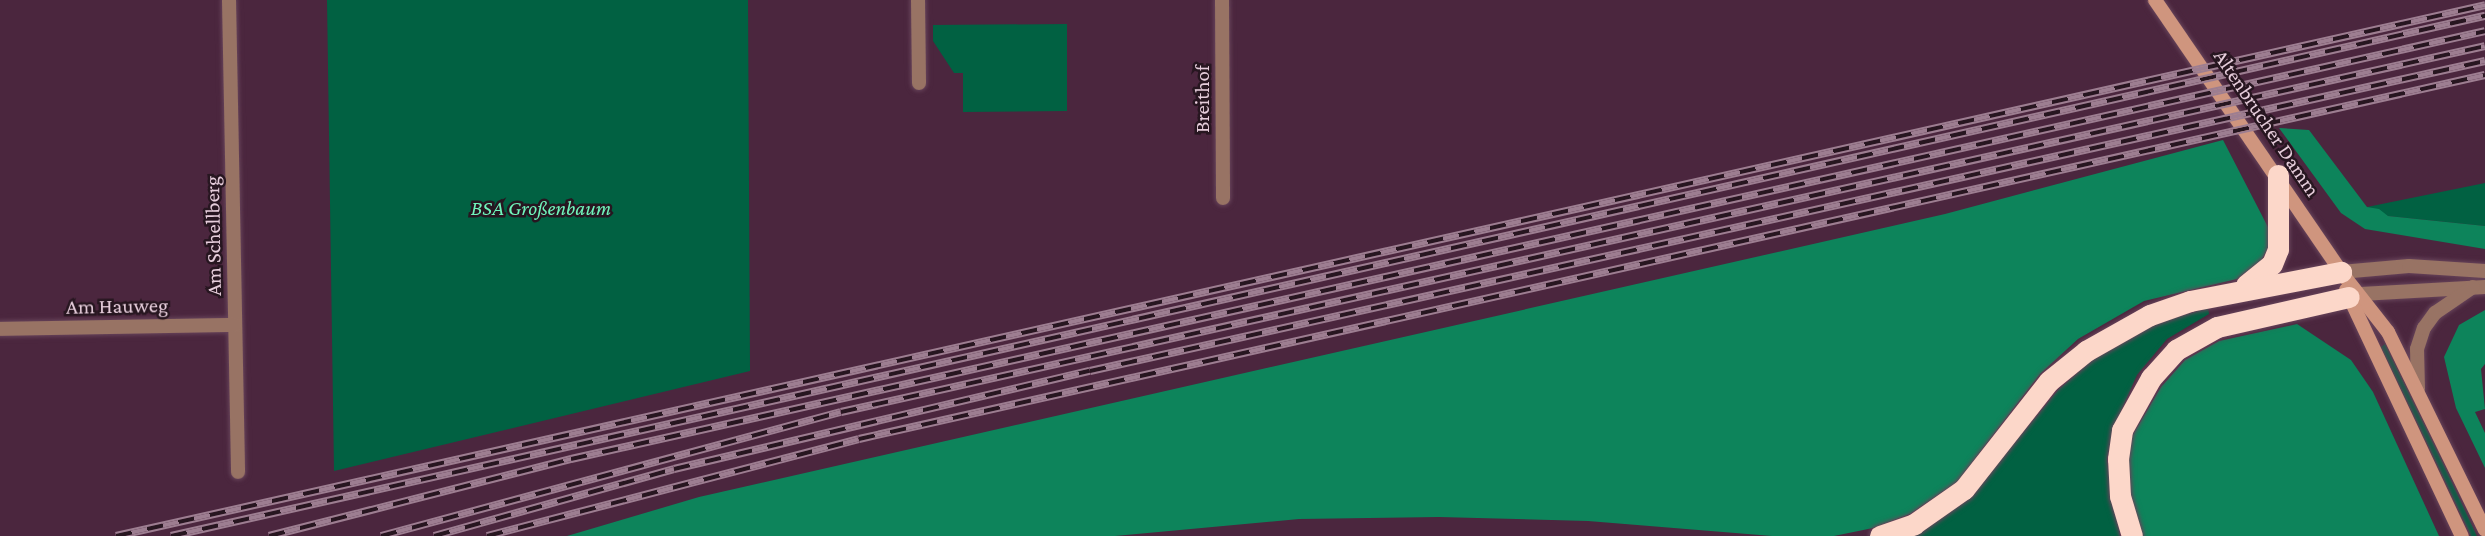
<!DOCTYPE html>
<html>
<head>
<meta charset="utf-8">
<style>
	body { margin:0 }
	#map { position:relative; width:2485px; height:536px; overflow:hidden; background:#4b263e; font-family:"Crimson Pro",serif }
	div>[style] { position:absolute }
	.green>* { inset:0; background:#016142 }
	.forest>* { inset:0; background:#0d845b }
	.roads { filter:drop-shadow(0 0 2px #67445a) drop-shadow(0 0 2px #67445a) }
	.street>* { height:14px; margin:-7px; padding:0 7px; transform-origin:7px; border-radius:7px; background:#987364 }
	.secondary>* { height:14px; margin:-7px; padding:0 7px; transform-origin:7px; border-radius:7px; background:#cf957e }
	.highway>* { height:21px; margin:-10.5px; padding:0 10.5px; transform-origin:10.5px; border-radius:10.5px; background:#fcd7c9 }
	.rail>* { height:8px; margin-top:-4px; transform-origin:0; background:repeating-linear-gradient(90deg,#271620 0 16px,#9d7e91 0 32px); box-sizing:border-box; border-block:2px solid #9d7e91 }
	span { translate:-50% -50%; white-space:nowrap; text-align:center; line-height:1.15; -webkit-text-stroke:5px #271620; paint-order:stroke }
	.street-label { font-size:21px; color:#e6cddb }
	.park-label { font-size:21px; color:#70f6bc; font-style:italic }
</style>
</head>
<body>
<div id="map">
	<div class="green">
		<i style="clip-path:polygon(327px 0,748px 0,750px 371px,334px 471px)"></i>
		<i style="clip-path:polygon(1067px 24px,1067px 111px,963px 112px,963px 73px,954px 73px,933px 41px,933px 25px)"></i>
		<i style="clip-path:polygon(2485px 183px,2485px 226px,2388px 216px,2367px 207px)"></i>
		<i style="clip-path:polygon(2208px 308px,2209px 314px,2167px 339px,2137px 375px,2114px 427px,2107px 459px,2120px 536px,1905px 536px,1969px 498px,2058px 390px,2092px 360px,2153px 324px)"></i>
		<i style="clip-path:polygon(2385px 344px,2443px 463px,2477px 536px,2471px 536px,2381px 347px)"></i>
	</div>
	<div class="forest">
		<i style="clip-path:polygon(2279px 128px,2309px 130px,2367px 207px,2379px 209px,2388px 216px,2485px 226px,2485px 249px,2365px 229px,2341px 213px)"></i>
		<i style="clip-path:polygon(2223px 140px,2270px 231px,2269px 246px,2261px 261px,2237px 279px,2144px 301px,2078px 339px,2040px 374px,1957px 482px,1910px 514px,1873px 528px,1834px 536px,1772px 536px,1588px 521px,1439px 517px,1299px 519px,1115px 536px,567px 536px,699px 497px,1945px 214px)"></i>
		<i style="clip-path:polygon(2485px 310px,2485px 364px,2481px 369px,2485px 409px,2475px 412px,2485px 433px,2485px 468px,2456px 408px,2444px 357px,2459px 325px)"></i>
		<i style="clip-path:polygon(2297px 324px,2351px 360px,2373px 392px,2439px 536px,2140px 536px,2129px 496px,2127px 462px,2132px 436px,2161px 387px,2185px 360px,2219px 341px)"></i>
	</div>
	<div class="roads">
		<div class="street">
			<i style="left:229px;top:0;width:472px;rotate:88.9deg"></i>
			<i style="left:918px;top:0;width:83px;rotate:89.3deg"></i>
			<i style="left:1222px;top:0;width:198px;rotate:89.7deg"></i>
			<i style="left:2341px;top:272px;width:68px;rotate:-5deg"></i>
			<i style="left:2409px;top:266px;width:76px;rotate:3.8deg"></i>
			<i style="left:2361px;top:294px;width:124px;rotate:-3.2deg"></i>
			<i style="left:0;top:329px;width:235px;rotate:-1deg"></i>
			<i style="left:2418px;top:389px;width:40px;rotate:-91.4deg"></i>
			<i style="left:2417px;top:349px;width:22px;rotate:-72deg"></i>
			<i style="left:2424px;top:328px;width:19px;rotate:-54deg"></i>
			<i style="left:2435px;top:313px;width:46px;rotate:-34.4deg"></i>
		</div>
		<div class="secondary">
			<i style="left:2155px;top:0;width:330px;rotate:55.6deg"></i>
			<i style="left:2341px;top:272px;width:76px;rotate:51.9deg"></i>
			<i style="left:2388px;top:332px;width:220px;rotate:63.9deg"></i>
			<i style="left:2346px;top:290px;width:272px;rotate:64.8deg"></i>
		</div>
		<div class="highway">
			<i style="left:2246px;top:285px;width:33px;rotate:-39deg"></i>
			<i style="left:2272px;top:264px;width:16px;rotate:-68deg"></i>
			<i style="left:2278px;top:249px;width:74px;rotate:-90deg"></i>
			<i style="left:1880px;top:536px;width:36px;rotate:-19deg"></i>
			<i style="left:1914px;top:524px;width:61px;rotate:-35deg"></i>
			<i style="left:1964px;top:489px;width:137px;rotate:-51.8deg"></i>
			<i style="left:2049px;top:381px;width:48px;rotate:-39deg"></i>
			<i style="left:2086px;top:351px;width:73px;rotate:-29.4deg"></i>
			<i style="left:2150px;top:315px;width:42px;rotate:-19.3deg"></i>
			<i style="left:2190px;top:301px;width:154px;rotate:-10.9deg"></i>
			<i style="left:2132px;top:536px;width:42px;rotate:-106.7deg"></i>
			<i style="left:2120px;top:496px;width:37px;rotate:-93deg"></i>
			<i style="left:2118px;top:459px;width:29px;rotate:-82deg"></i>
			<i style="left:2122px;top:430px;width:60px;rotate:-60.9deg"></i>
			<i style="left:2151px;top:378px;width:38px;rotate:-48deg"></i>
			<i style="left:2176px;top:350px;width:47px;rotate:-29.3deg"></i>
			<i style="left:2217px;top:327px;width:135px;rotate:-12.8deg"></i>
		</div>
	</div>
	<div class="rail">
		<i style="left:116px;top:536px;width:2428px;rotate:-12.63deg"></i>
		<i style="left:171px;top:536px;width:2372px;rotate:-12.67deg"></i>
		<i style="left:269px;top:536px;width:312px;rotate:-14.3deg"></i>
		<i style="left:571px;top:459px;width:1961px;rotate:-12.6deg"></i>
		<i style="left:381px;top:536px;width:476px;rotate:-15.1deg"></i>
		<i style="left:841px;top:412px;width:1684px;rotate:-12.55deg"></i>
		<i style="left:434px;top:536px;width:249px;rotate:-15.6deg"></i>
		<i style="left:674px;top:469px;width:427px;rotate:-13.3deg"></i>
		<i style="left:1090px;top:371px;width:1429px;rotate:-12.53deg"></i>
		<i style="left:487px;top:536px;width:384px;rotate:-14.6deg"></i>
		<i style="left:859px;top:439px;width:1666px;rotate:-12.62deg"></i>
	</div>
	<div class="street-label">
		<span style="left:1202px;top:99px;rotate:-90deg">Breithof</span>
		<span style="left:2267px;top:123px;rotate:56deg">Altenbrucher Damm</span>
		<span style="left:213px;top:236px;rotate:-91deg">Am Schellberg</span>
		<span style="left:117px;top:306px;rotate:-1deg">Am Hauweg</span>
	</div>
	<div class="park-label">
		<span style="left:541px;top:208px">BSA Großenbaum</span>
	</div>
</div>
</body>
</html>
